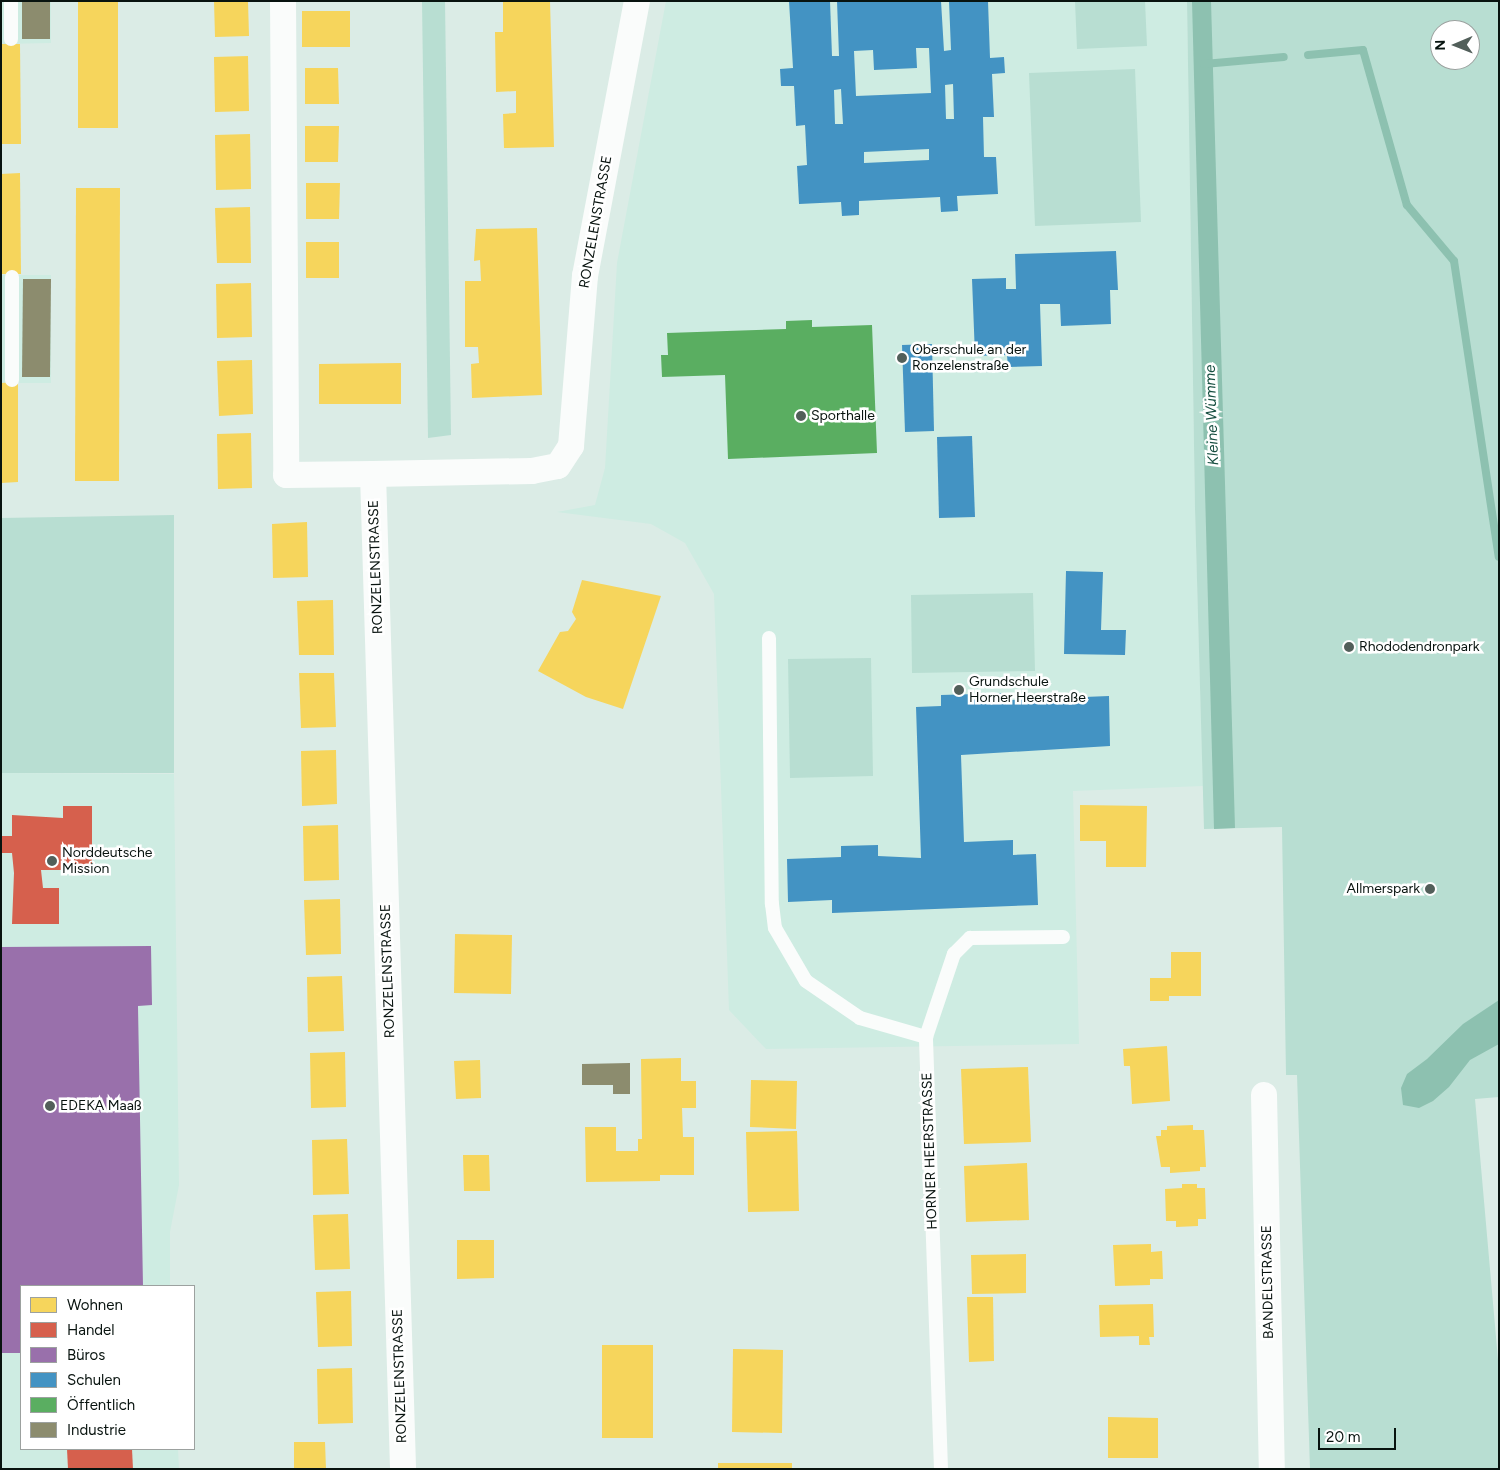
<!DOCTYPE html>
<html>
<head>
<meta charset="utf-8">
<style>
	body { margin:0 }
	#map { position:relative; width:1500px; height:1470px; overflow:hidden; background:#dbece6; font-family:Figtree,sans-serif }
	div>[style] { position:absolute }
	.built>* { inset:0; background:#ceece2 }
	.green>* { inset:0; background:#b8ded2 }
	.water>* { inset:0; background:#8dc1b0 }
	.homes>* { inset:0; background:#f6d55c }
	.shops>* { inset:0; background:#d6604d }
	.offices>* { inset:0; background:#9970ab }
	.schools>* { inset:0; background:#4393c3 }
	.public>* { inset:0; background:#5aae61 }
	.industry>* { inset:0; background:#8c8c6e }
	.stream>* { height:8px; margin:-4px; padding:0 4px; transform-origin:4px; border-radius:4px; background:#8dc1b0 }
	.lane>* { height:14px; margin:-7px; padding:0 7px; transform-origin:7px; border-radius:7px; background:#fafcfb }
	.street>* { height:26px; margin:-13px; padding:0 13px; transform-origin:13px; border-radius:13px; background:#fafcfb }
	.dots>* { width:14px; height:14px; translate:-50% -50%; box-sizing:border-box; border:2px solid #fff; border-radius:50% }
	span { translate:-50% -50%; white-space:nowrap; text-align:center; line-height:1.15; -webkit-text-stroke:5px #fff; paint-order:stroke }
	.street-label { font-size:14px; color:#08130f }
	.poi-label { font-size:14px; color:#08130f }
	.left { translate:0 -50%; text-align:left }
	.right { translate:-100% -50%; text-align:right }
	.water-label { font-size:15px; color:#174f41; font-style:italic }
	.frame { position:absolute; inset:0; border:2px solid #08130f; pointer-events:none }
	.legend { position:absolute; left:20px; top:1285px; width:175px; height:165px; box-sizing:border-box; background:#fff; border:1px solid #9ca19f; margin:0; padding:6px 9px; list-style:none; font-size:15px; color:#08130f }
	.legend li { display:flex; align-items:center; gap:10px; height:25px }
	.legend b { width:25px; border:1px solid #9ca19f }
	.north { position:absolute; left:1430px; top:20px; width:50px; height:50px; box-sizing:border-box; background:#fff; border:1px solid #9ca19f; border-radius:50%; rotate:269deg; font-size:14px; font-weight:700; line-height:20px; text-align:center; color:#08130f }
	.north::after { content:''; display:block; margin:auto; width:18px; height:22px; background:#525f5a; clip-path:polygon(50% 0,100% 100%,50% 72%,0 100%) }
	.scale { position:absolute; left:1318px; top:1428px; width:78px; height:22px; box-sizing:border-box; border:2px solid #08130f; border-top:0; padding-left:6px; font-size:15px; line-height:18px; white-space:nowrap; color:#08130f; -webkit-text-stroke:4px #fff; paint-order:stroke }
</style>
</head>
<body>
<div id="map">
	<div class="built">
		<i style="clip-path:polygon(1px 1px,51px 1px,51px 43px,1px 44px)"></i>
		<i style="clip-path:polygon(666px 1px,1187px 1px,1195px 509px,1203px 786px,1073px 791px,1079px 1044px,766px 1049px,729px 1010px,714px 594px,685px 543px,651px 524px,557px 512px,595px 505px,605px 468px,617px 263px)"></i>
		<i style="clip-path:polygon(1px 275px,51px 275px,51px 383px,1px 383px)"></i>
		<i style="clip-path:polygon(1px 773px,174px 774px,179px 1185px,170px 1232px,170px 1286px,21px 1286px,21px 1449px,178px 1449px,179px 1469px,1px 1469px)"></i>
	</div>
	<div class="green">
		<i style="clip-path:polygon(422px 1px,445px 1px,451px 435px,428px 438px)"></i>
		<i style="clip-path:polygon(1075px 1px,1145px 1px,1147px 46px,1077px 49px)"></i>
		<i style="clip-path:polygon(evenodd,1187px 1px,1499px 1px,1499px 1097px,1475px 1099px,1499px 1371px,1499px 1469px,1310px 1469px,1297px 1075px,1286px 1075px,1282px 827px,1204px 829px,1195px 509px,1187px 1px,1440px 30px,1470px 30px,1470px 60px,1440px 60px,1440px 30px)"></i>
		<i style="clip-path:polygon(1135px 69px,1141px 222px,1035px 226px,1029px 73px)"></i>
		<i style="clip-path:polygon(174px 515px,174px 773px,1px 773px,1px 518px)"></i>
		<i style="clip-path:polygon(1033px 593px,1035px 671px,912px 673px,911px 595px)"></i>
		<i style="clip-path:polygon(871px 658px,873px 776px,790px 778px,788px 659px)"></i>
	</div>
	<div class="water">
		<i style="clip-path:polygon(1192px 1px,1211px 1px,1235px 828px,1214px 829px)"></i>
		<i style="clip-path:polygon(1499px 1000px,1499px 1044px,1470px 1060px,1449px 1087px,1433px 1101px,1419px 1108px,1403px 1105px,1401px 1088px,1407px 1074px,1427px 1059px,1463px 1024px)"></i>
	</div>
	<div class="homes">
		<i style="clip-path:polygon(78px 1px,118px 1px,118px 128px,78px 128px)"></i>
		<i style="clip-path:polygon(214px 1px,248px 1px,249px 36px,215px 37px)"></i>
		<i style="clip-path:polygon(503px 1px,550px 1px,554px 147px,504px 148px,503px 114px,516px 113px,516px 91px,496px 92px,495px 32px,503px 32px)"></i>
		<i style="clip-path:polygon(302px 11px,350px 11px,350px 47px,302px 47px)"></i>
		<i style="clip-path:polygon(1px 44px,20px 44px,21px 144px,1px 144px)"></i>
		<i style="clip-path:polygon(248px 56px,249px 111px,215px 112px,214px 57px)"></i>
		<i style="clip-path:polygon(305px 68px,338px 68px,339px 104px,305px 104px)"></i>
		<i style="clip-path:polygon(305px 126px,339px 126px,338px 162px,305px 162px)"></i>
		<i style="clip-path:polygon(250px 134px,251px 189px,216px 190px,215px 135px)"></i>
		<i style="clip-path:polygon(20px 173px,21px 274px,1px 274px,1px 174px)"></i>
		<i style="clip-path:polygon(306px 183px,340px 183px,339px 219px,306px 219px)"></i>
		<i style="clip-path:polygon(76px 188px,120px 188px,119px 481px,75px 481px)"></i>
		<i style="clip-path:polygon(250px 207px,251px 263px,217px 263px,215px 208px)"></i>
		<i style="clip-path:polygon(537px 228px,542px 395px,472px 398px,471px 364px,479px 363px,478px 347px,465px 347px,465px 281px,481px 281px,480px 260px,474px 261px,476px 229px)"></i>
		<i style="clip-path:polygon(306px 242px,339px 242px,339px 278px,306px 278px)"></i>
		<i style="clip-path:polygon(251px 283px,252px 337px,217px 338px,216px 284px)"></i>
		<i style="clip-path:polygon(252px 360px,253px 414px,219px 416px,217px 361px)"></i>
		<i style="clip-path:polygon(401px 363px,401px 404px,319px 404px,319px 364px)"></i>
		<i style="clip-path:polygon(18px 382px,18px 482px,1px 483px,1px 383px)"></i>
		<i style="clip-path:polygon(251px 433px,252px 488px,218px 489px,217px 434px)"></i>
		<i style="clip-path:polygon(307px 522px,308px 577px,273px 578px,272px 524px)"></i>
		<i style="clip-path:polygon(582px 580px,661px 596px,623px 709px,586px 697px,538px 671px,560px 632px,568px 631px,576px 619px,572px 612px)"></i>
		<i style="clip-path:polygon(333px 600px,334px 655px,299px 655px,297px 601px)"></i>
		<i style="clip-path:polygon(299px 673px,334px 673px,336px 727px,301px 728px)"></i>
		<i style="clip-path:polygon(336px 750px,337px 804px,302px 806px,301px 751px)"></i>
		<i style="clip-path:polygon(1080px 805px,1147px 806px,1146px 867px,1106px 867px,1106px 841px,1080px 841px)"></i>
		<i style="clip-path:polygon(338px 825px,339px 880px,304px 881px,303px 826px)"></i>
		<i style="clip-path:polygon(340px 899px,341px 954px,306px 955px,304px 900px)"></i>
		<i style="clip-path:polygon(455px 934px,512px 935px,511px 994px,454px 993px)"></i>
		<i style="clip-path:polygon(1171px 952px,1201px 952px,1201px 996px,1169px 996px,1169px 1001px,1150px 1001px,1150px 978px,1171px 978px)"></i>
		<i style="clip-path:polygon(342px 976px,344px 1031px,308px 1032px,307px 977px)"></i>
		<i style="clip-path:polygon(1167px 1046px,1170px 1101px,1132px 1104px,1130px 1066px,1124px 1066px,1123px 1049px)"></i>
		<i style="clip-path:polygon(345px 1052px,346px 1107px,311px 1108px,310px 1053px)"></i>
		<i style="clip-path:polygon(681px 1058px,681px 1081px,696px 1081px,696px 1108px,682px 1108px,683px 1137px,694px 1137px,694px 1175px,660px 1175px,660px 1181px,586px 1182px,585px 1127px,616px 1127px,616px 1151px,638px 1151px,638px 1139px,642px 1139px,641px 1059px)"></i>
		<i style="clip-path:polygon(480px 1060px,481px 1098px,456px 1099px,454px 1061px)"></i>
		<i style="clip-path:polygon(1028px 1067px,1031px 1142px,964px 1144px,961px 1069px)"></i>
		<i style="clip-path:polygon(751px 1080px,797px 1081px,796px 1129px,750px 1127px)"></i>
		<i style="clip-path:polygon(1193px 1125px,1193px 1130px,1204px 1130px,1206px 1167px,1200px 1167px,1200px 1171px,1170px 1173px,1170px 1167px,1161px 1167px,1156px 1136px,1161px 1136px,1161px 1130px,1167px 1130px,1167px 1126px)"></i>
		<i style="clip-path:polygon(797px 1131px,799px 1211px,748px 1212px,746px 1132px)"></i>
		<i style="clip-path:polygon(347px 1139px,349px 1194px,313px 1195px,312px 1140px)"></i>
		<i style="clip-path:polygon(463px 1155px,489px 1155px,490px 1191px,464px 1191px)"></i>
		<i style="clip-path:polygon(1027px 1163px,1029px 1220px,966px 1222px,964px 1166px)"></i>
		<i style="clip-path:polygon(1182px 1184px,1197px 1184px,1197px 1188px,1205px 1188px,1206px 1219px,1198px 1219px,1198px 1226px,1176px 1227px,1176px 1221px,1166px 1221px,1165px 1189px,1182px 1188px)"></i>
		<i style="clip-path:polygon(348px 1214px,350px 1269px,315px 1270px,313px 1215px)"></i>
		<i style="clip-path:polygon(457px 1240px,494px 1240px,494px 1278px,457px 1279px)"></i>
		<i style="clip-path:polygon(1151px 1244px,1151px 1252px,1162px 1251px,1163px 1279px,1150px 1279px,1150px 1285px,1115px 1286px,1113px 1245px)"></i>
		<i style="clip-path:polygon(1026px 1254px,1026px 1293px,972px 1294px,971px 1255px)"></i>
		<i style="clip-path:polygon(351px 1291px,352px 1346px,318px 1347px,316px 1292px)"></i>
		<i style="clip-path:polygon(967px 1297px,993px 1297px,994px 1361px,969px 1362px)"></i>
		<i style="clip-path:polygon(1153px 1304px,1154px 1337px,1149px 1337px,1150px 1345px,1139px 1345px,1139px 1336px,1100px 1337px,1099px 1305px)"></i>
		<i style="clip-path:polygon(602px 1345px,653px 1345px,653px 1438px,602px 1438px)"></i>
		<i style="clip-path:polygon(733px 1349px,783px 1350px,782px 1433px,732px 1432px)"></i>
		<i style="clip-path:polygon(352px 1368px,353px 1423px,318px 1424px,317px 1369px)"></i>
		<i style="clip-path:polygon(1108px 1417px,1158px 1418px,1158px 1458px,1108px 1458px)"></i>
		<i style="clip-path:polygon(294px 1442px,325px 1442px,326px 1469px,294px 1469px)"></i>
		<i style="clip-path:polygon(718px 1463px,792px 1463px,792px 1469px,718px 1469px)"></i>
	</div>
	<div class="shops">
		<i style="clip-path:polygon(63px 806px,92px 806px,92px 870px,41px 870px,43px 888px,59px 888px,59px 924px,12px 924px,14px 873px,12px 853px,1px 853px,1px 836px,12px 836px,12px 815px,63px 818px)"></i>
		<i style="clip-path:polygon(67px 1449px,132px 1449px,133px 1469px,68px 1469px)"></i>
	</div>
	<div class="offices">
		<i style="clip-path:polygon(151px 946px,152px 1005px,138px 1006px,143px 1286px,21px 1286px,21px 1353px,1px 1353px,1px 947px)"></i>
	</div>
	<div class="schools">
		<i style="clip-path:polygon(evenodd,789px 1px,830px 1px,832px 56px,839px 56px,837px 1px,941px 1px,944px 51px,951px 50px,949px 1px,988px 1px,990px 58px,1004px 57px,1005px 73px,992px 74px,994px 117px,983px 117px,984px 157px,996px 157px,998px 194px,957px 196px,958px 211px,941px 212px,940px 197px,859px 201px,859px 215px,842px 216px,841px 202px,799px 204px,797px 166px,807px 165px,805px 125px,796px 126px,794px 86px,781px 86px,780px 69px,793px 68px,789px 1px,916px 48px,929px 48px,931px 93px,856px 96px,854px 51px,873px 50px,874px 70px,917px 68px,916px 48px,789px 1px,953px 84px,954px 119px,946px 119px,945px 85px,953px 84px,789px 1px,841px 89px,843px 124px,835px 124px,834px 90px,841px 89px,789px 1px,929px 149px,929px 160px,864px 163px,864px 152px,929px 149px)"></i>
		<i style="clip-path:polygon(1116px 251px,1118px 290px,1110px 290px,1111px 324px,1061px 326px,1060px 304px,1040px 304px,1042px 366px,1008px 367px,1007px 355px,975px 356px,972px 279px,1006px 278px,1006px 289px,1016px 289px,1015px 254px)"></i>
		<i style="clip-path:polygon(932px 344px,934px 431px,905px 432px,902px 345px)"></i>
		<i style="clip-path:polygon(972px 436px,975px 517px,939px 518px,937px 437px)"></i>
		<i style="clip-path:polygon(1066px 571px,1103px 572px,1101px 630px,1126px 630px,1125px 655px,1064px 654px)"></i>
		<i style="clip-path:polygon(1012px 693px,1012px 700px,1109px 696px,1110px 746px,961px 755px,964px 842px,1013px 840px,1013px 855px,1036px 854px,1038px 905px,832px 913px,832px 900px,788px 902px,787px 859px,841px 857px,841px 846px,878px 845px,878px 856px,921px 858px,916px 707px,941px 706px,941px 695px)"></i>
	</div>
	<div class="public">
		<i style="clip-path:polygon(812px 320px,812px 327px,872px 325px,877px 453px,728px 459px,725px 375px,662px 377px,661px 355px,668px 355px,667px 333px,786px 329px,786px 321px)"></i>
	</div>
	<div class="industry">
		<i style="clip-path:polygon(22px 1px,50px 1px,50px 39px,22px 39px)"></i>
		<i style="clip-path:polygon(23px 279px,51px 279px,50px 377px,22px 377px)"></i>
		<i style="clip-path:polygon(630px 1063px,630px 1094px,613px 1094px,613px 1085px,582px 1085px,582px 1064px)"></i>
	</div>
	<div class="stream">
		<i style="left:1308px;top:55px;width:55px;rotate:-5.2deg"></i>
		<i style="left:1363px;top:50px;width:161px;rotate:74.2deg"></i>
		<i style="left:1407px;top:205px;width:73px;rotate:50deg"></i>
		<i style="left:1454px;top:261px;width:299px;rotate:81.4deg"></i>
		<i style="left:1204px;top:64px;width:80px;rotate:-5deg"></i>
	</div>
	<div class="lane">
		<i style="left:11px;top:39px;width:38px;rotate:-90deg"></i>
		<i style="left:12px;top:380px;width:103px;rotate:-90deg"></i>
		<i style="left:769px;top:638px;width:266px;rotate:89.4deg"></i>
		<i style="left:772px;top:904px;width:24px;rotate:83deg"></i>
		<i style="left:775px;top:928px;width:61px;rotate:59.7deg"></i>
		<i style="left:806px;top:981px;width:65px;rotate:34.4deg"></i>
		<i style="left:860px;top:1018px;width:69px;rotate:16.1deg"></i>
		<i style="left:941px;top:1469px;width:432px;rotate:-92deg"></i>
		<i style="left:926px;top:1037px;width:88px;rotate:-71.4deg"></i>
		<i style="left:954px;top:954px;width:23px;rotate:-45deg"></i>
		<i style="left:970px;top:938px;width:93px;rotate:-0.6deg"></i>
	</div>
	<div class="street">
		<i style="left:283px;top:1px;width:474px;rotate:89.6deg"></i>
		<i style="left:286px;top:475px;width:87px;rotate:-0.7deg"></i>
		<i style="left:373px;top:474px;width:995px;rotate:88.27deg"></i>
		<i style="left:373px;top:474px;width:159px;rotate:-1.1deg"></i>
		<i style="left:532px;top:471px;width:26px;rotate:-11deg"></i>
		<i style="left:558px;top:466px;width:24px;rotate:-57deg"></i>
		<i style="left:571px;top:446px;width:171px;rotate:-85.3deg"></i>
		<i style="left:585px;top:276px;width:280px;rotate:-79.3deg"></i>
		<i style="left:1264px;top:1095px;width:374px;rotate:88.8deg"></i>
	</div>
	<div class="dots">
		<i style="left:902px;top:358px;background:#525f5a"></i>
		<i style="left:801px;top:416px;background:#525f5a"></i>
		<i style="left:1349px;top:647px;background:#525f5a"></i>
		<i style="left:959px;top:690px;background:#525f5a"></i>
		<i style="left:52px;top:861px;background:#525f5a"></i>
		<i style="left:1430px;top:889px;background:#525f5a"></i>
		<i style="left:50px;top:1106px;background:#525f5a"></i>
	</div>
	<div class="street-label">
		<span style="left:596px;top:222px;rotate:-80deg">RONZELENSTRASSE</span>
		<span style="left:376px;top:567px;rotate:-92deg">RONZELENSTRASSE</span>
		<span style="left:388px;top:971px;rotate:-92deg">RONZELENSTRASSE</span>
		<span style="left:930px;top:1151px;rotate:-92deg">HORNER HEERSTRASSE</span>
		<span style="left:1268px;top:1282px;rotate:-91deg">BANDELSTRASSE</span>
		<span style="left:400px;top:1376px;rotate:-92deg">RONZELENSTRASSE</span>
	</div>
	<div class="poi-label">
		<span class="left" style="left:912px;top:358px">Oberschule an der<br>Ronzelenstraße</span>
		<span class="left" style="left:811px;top:416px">Sporthalle</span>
		<span class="left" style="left:1359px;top:647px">Rhododendronpark</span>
		<span class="left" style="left:969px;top:690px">Grundschule<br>Horner Heerstraße</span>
		<span class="left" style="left:62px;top:861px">Norddeutsche<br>Mission</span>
		<span class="right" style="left:1420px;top:889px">Allmerspark</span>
		<span class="left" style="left:60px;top:1106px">EDEKA Maaß</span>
	</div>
	<div class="water-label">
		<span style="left:1212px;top:415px;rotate:-92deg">Kleine Wümme</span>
	</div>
	<div class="frame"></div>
	<ul class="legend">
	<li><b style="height:14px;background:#f6d55c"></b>Wohnen</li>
	<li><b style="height:14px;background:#d6604d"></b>Handel</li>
	<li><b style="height:14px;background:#9970ab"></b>Büros</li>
	<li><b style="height:14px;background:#4393c3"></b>Schulen</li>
	<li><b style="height:14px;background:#5aae61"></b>Öffentlich</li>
	<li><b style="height:14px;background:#8c8c6e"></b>Industrie</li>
	</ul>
	<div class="north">N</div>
	<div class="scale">20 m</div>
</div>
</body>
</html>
